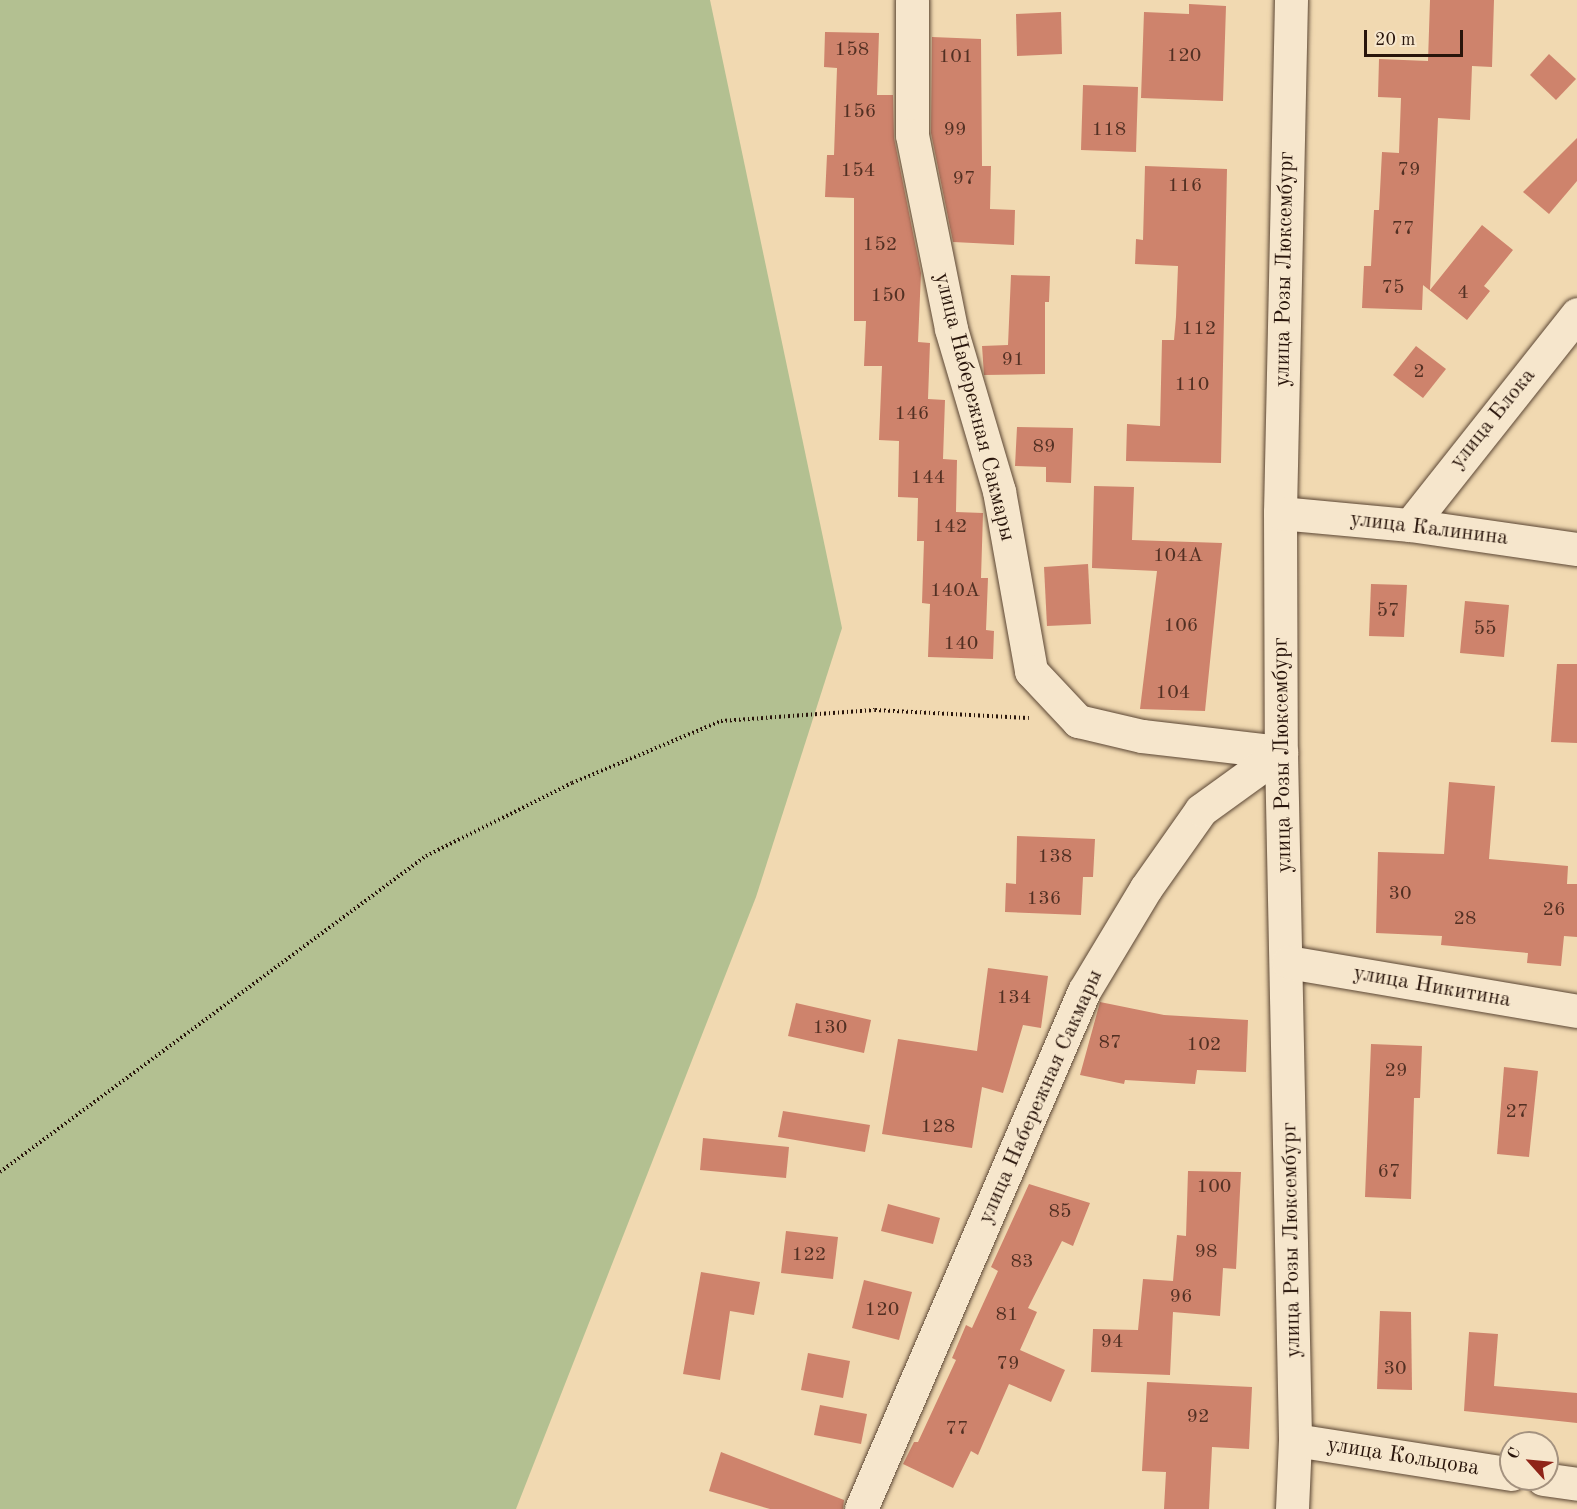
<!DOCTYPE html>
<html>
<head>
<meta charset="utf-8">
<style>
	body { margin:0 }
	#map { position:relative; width:1577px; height:1509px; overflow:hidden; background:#f1d9b1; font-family:"Old Standard TT",serif }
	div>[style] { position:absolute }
	.green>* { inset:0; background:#b3c091 }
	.building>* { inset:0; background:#ce836c }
	.path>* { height:4px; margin-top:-2px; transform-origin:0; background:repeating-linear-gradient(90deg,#29150b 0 1.5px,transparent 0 4.5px) }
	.roads { filter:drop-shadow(0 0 2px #5b4634) drop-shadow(0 0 2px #5b4634) }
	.minor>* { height:33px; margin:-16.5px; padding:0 16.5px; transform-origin:16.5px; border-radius:16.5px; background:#f6e6cc }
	span { translate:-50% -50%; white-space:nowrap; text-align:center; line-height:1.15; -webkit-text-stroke:4.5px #f6e6cc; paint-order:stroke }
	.number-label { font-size:20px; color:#523023 }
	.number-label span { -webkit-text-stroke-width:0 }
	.street-label { font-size:22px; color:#29150b }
	.north { position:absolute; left:1499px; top:1431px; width:60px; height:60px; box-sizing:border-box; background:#f6e6cc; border:2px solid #a4927f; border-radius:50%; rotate:297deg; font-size:16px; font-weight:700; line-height:24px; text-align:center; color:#29150b }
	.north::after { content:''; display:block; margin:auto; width:21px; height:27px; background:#8f2418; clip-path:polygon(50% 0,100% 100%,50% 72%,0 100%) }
	.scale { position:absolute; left:1364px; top:30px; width:99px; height:27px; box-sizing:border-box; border:3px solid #29150b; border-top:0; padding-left:8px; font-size:18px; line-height:21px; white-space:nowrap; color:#29150b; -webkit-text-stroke:4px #f6e6cc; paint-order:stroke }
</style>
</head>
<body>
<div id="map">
	<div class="green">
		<i style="clip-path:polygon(0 0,710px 0,842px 628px,756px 897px,516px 1509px,0 1509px)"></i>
	</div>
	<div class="building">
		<i style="clip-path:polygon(1430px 0,1494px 0,1492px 67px,1472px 66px,1470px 120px,1438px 118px,1430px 290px,1482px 225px,1513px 250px,1484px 286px,1490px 291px,1467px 320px,1423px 285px,1422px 310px,1362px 308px,1364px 266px,1371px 266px,1374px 210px,1379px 210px,1382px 152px,1399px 153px,1401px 98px,1378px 97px,1379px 59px,1428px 61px)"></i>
		<i style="clip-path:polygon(1189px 4px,1226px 6px,1223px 101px,1141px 98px,1144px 12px,1189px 14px)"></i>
		<i style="clip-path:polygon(1061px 12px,1062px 54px,1017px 56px,1016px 14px)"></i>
		<i style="clip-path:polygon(825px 32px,879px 33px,877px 95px,893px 95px,894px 138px,921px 273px,918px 342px,930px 343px,928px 399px,945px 400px,943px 459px,957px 460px,956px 512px,983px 513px,981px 578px,988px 578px,986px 630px,994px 631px,993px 659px,928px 657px,930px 604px,922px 603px,924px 541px,917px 541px,918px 498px,898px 497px,899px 441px,879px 440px,882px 366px,864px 366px,866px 321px,854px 321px,854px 198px,825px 197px,827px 155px,834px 155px,837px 68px,824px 67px)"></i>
		<i style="clip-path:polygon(932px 37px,981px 39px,982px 166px,991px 166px,990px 209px,1015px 210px,1014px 245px,953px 242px,931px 133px)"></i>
		<i style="clip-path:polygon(1549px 54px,1576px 79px,1556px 100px,1530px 75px)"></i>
		<i style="clip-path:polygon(1083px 85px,1138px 87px,1136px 152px,1081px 150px)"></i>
		<i style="clip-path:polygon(1577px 138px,1577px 181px,1549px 214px,1523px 192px)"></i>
		<i style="clip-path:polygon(1145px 166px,1227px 169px,1221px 463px,1126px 461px,1127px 424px,1160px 426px,1162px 340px,1174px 340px,1176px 317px,1178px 266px,1135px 264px,1136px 239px,1143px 240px)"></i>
		<i style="clip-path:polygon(1011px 275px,1050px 276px,1049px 302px,1045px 302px,1045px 374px,984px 375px,982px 346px,1008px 345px)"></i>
		<i style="clip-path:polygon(1416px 346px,1446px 369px,1423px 398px,1393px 375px)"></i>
		<i style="clip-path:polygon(1017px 427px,1073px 428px,1071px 483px,1046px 482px,1046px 467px,1015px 466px)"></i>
		<i style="clip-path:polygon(1094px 486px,1134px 487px,1132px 540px,1222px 543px,1205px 711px,1140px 709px,1157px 571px,1092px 568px)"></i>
		<i style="clip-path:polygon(1088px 564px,1091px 624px,1047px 626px,1044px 567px)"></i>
		<i style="clip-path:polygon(1371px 584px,1407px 585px,1404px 637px,1369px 636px)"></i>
		<i style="clip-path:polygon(1465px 601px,1509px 605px,1504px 657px,1460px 653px)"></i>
		<i style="clip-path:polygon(1557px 664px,1577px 664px,1577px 743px,1551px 742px)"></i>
		<i style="clip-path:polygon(1449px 782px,1495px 786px,1489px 859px,1568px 866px,1567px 884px,1577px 884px,1577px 937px,1564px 936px,1561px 966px,1527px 963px,1528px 953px,1441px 945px,1442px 936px,1376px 933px,1378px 852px,1444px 854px)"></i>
		<i style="clip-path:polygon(1017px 836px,1095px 839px,1093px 877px,1083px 877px,1081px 915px,1005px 912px,1006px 883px,1016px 884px)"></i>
		<i style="clip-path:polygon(988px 968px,1048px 976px,1041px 1028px,1023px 1025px,1003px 1093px,982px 1087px,972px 1148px,882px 1134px,898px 1039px,977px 1051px)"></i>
		<i style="clip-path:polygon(1100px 1002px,1164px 1015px,1248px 1020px,1246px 1072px,1197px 1070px,1195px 1084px,1125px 1080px,1124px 1084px,1080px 1075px)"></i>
		<i style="clip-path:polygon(796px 1003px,871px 1020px,864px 1053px,788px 1036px)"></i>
		<i style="clip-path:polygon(1371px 1044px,1422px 1046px,1420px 1098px,1414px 1098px,1411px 1199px,1365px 1197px)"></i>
		<i style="clip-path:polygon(1504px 1067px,1538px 1071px,1529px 1157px,1497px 1154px)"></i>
		<i style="clip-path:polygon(783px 1111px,870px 1125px,865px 1152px,778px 1137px)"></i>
		<i style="clip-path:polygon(703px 1138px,789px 1147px,786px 1178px,700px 1170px)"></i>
		<i style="clip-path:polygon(1188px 1171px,1241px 1172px,1236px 1269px,1223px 1268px,1220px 1316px,1173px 1312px,1170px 1375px,1091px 1372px,1093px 1329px,1138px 1330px,1143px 1279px,1173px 1281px,1177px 1235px,1186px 1236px)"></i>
		<i style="clip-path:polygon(1029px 1184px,1090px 1203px,1073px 1246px,1062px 1241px,1028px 1308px,1037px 1312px,1020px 1350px,1065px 1370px,1051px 1402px,1009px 1384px,978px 1455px,971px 1451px,953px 1488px,903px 1464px,914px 1442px,918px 1442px,956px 1360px,952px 1358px,966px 1325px,972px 1328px,998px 1271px,991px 1267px)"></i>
		<i style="clip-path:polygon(888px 1204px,940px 1218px,933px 1244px,881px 1231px)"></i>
		<i style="clip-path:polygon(786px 1231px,838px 1237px,833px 1279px,781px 1273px)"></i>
		<i style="clip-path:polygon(701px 1272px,760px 1282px,754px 1315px,730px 1311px,720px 1380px,683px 1374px)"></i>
		<i style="clip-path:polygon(864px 1280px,912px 1292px,899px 1340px,852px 1328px)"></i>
		<i style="clip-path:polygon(1380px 1311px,1411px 1312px,1412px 1390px,1377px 1389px)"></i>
		<i style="clip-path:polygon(1469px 1332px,1498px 1334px,1494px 1386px,1577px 1393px,1577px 1423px,1464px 1411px)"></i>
		<i style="clip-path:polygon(808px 1353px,850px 1361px,843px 1398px,801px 1390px)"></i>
		<i style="clip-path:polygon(1147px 1382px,1252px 1387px,1249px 1449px,1212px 1447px,1209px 1509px,1164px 1509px,1166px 1472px,1142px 1471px)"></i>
		<i style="clip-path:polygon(820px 1405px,867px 1414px,861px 1444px,814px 1435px)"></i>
		<i style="clip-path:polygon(721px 1452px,844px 1500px,843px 1509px,770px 1509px,709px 1491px)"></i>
	</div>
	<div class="path">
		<i style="left:0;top:1172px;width:530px;rotate:-36.57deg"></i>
		<i style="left:426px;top:856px;width:163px;rotate:-26.6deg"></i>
		<i style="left:572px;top:783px;width:161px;rotate:-22.6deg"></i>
		<i style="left:721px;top:721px;width:154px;rotate:-4.1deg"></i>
		<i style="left:875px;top:710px;width:154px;rotate:3deg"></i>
	</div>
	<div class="roads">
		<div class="minor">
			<i style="left:912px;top:0;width:135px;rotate:90deg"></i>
			<i style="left:912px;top:135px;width:198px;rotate:78.6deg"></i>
			<i style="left:951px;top:329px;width:169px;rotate:73.5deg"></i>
			<i style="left:999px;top:491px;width:183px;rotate:79.9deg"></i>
			<i style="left:1031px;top:671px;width:69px;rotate:46.8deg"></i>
			<i style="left:1078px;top:721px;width:66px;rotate:13.2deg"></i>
			<i style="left:1142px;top:736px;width:140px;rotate:6.6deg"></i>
			<i style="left:1291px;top:0;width:513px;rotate:91.23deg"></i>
			<i style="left:1280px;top:513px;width:239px;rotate:89.8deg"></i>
			<i style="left:1281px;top:752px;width:688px;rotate:88.83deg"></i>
			<i style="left:1295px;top:1440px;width:69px;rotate:92.5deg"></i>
			<i style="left:1280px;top:513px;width:131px;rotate:5.3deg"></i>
			<i style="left:1410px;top:525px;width:169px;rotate:8.2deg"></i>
			<i style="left:1410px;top:525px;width:269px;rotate:-51.6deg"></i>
			<i style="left:1288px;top:962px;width:293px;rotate:9.6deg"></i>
			<i style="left:1295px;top:1440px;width:219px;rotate:8.9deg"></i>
			<i style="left:1543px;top:1479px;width:34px;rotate:8deg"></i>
			<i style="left:861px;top:1509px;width:564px;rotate:-66.71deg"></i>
			<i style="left:1084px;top:991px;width:120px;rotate:-59deg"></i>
			<i style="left:1146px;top:888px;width:95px;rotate:-54.8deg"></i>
			<i style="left:1201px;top:810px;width:99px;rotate:-35.9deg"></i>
		</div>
	</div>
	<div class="number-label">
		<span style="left:852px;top:50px">158</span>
		<span style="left:1184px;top:56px">120</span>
		<span style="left:956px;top:57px">101</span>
		<span style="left:859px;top:112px">156</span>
		<span style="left:955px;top:130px">99</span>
		<span style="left:1109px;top:130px">118</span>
		<span style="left:1409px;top:170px">79</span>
		<span style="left:858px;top:171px">154</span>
		<span style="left:964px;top:179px">97</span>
		<span style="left:1185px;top:186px">116</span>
		<span style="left:1403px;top:229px">77</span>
		<span style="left:880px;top:245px">152</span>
		<span style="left:1393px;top:288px">75</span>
		<span style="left:1463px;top:293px">4</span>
		<span style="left:888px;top:296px">150</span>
		<span style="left:1199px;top:329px">112</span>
		<span style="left:1013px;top:360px">91</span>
		<span style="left:1419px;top:372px">2</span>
		<span style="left:1192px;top:385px">110</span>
		<span style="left:912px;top:414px">146</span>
		<span style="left:1044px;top:447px">89</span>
		<span style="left:928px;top:478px">144</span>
		<span style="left:950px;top:527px">142</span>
		<span style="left:1178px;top:556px">104А</span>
		<span style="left:955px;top:591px">140А</span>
		<span style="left:1388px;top:611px">57</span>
		<span style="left:1181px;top:626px">106</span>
		<span style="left:1485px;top:629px">55</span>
		<span style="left:961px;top:644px">140</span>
		<span style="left:1173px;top:693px">104</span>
		<span style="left:1055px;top:857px">138</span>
		<span style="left:1400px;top:894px">30</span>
		<span style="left:1044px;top:899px">136</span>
		<span style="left:1554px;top:910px">26</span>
		<span style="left:1465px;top:919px">28</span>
		<span style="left:1014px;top:998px">134</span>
		<span style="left:830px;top:1028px">130</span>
		<span style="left:1110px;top:1043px">87</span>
		<span style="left:1204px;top:1045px">102</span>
		<span style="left:1396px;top:1071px">29</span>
		<span style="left:1517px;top:1112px">27</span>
		<span style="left:938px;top:1127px">128</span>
		<span style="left:1389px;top:1172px">67</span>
		<span style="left:1214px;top:1187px">100</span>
		<span style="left:1060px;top:1212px">85</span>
		<span style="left:1206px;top:1252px">98</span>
		<span style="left:809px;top:1255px">122</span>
		<span style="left:1022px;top:1262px">83</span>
		<span style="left:1181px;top:1297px">96</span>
		<span style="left:882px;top:1310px">120</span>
		<span style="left:1007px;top:1315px">81</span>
		<span style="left:1112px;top:1342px">94</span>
		<span style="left:1008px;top:1364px">79</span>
		<span style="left:1395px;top:1369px">30</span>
		<span style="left:1198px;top:1417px">92</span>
		<span style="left:957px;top:1429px">77</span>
	</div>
	<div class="street-label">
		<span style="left:1285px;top:269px;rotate:-89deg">улица Розы Люксембург</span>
		<span style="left:974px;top:407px;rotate:76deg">улица Набережная Сакмары</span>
		<span style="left:1493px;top:419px;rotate:-51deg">улица Блока</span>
		<span style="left:1429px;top:529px;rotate:7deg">улица Калинина</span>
		<span style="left:1283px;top:755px;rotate:-91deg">улица Розы Люксембург</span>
		<span style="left:1432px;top:987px;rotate:10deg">улица Никитина</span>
		<span style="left:1041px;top:1097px;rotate:-66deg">улица Набережная Сакмары</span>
		<span style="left:1292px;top:1240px;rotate:-91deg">улица Розы Люксембург</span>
		<span style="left:1403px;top:1457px;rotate:9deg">улица Кольцова</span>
	</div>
	<div class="north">С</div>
	<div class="scale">20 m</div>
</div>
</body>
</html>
